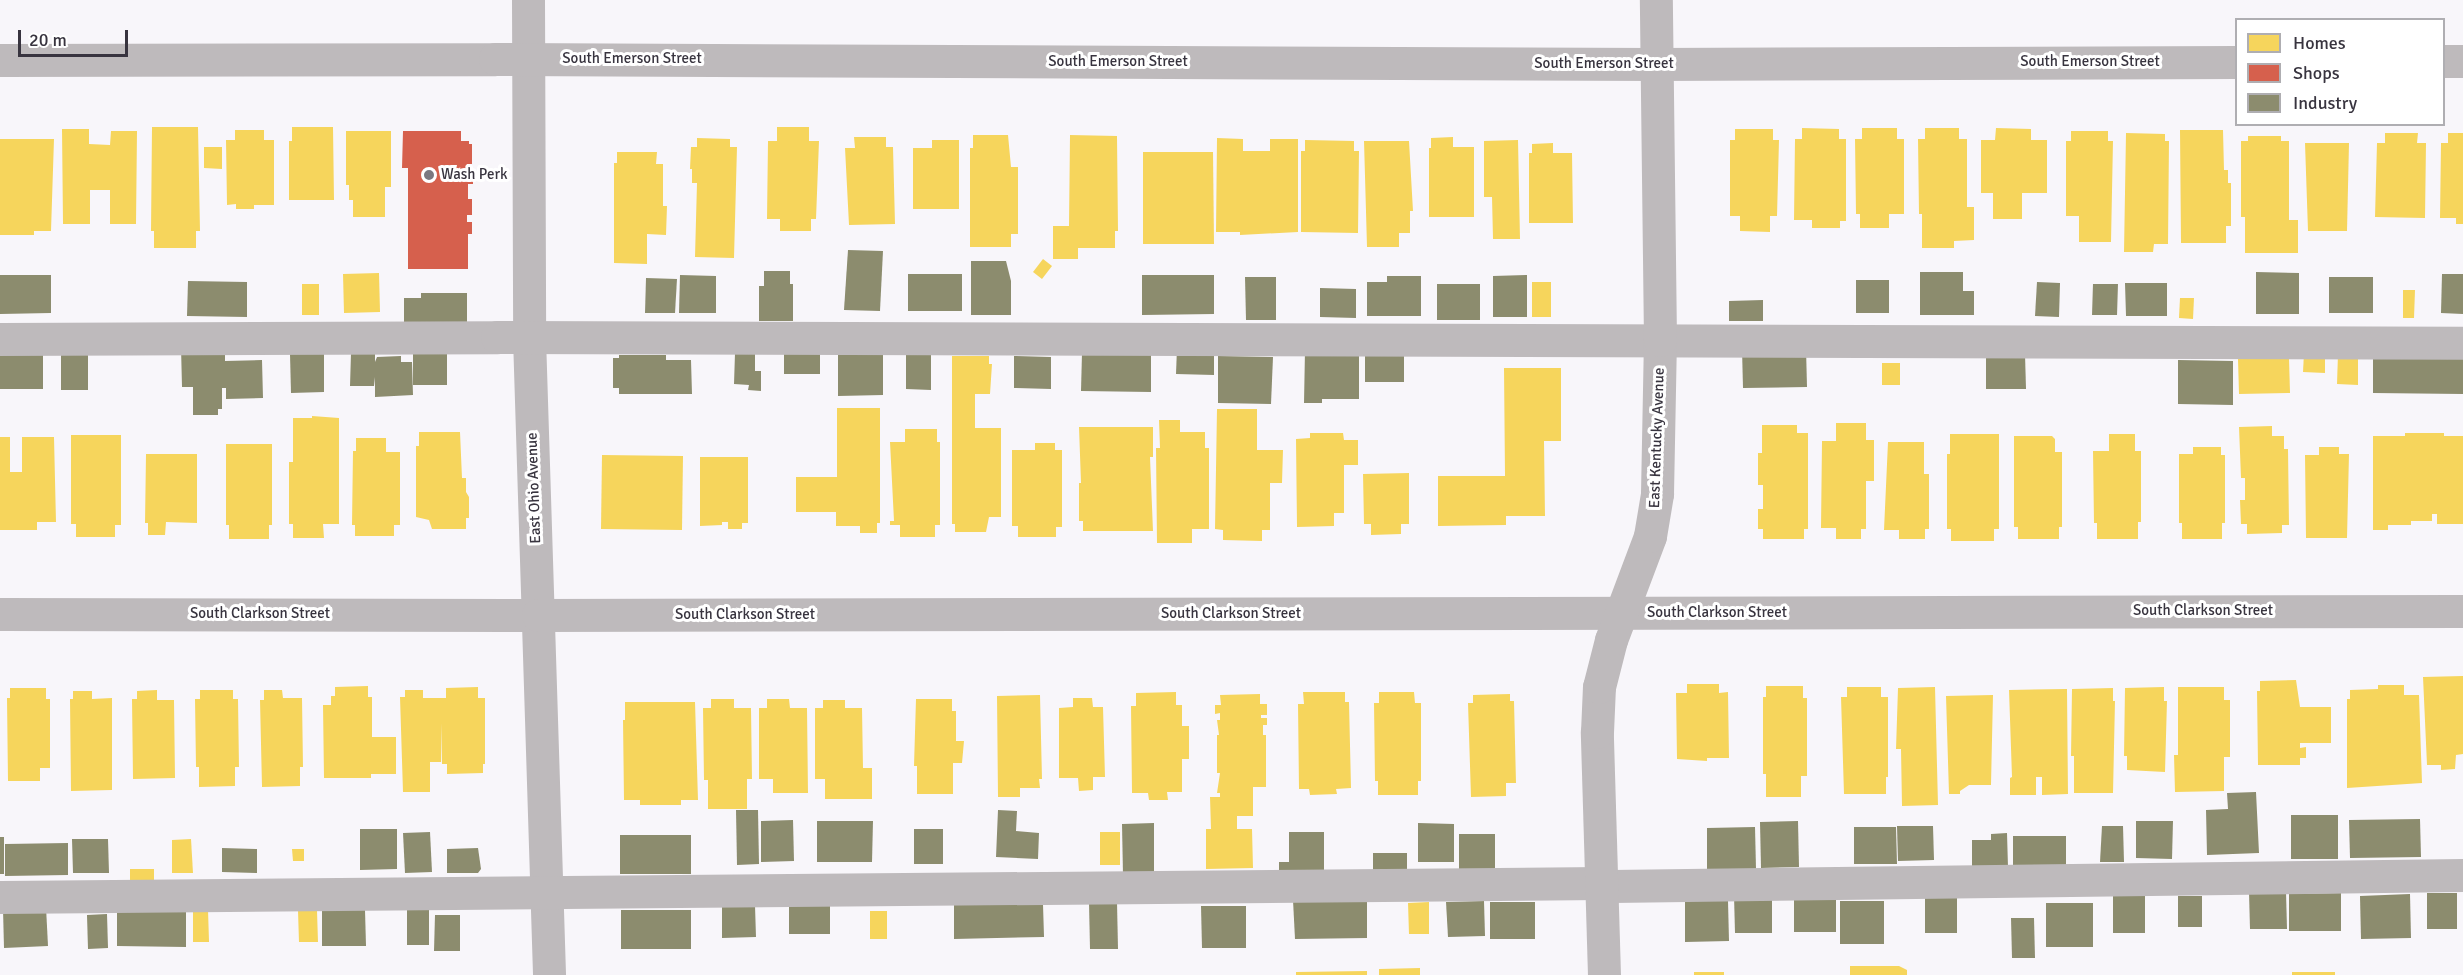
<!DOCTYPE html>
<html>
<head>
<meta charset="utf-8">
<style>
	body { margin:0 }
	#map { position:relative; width:2463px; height:975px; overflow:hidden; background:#f8f6fa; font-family:Signika,sans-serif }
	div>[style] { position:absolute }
	.homes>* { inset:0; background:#f6d55c }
	.shops>* { inset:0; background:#d6604d }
	.industry>* { inset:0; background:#8c8c6e }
	.minor>* { height:33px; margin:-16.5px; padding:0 16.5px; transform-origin:16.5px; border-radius:16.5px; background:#bebabc }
	.dots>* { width:16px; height:16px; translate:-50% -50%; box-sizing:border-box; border:3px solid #fff; border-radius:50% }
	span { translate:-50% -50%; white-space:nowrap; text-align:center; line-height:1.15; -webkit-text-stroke:6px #fff; paint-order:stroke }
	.street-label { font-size:15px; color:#38343f }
	.poi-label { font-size:15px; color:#38343f }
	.left { translate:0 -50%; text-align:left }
	.legend { position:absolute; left:2235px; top:18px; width:210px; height:108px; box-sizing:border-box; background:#fff; border:2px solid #afaeb2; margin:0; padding:8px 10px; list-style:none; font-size:18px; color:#38343f }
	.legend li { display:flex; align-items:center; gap:12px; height:30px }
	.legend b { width:30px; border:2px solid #afaeb2 }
	.scale { position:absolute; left:18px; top:30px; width:110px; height:27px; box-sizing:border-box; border:3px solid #38343f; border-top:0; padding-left:8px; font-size:18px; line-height:21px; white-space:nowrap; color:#38343f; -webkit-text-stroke:4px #fff; paint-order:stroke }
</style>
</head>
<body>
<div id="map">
	<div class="homes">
		<i style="clip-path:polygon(152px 127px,198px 127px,200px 231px,196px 231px,196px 248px,154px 248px,154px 231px,151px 231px)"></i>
		<i style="clip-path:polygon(292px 127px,333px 127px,334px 200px,289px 200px,289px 141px,292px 141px)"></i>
		<i style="clip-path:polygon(777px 127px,809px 127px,809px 141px,819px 141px,816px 219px,811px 219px,811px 231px,780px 231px,780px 219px,767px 219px,768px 141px,777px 141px)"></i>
		<i style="clip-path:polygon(1802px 128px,1839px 129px,1839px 139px,1846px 139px,1846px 221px,1840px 221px,1840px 228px,1812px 228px,1812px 220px,1794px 220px,1795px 139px,1802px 139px)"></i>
		<i style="clip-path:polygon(1862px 128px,1897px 128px,1897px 139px,1904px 139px,1904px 214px,1889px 214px,1889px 228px,1860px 228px,1860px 214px,1856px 214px,1855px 139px,1862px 139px)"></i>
		<i style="clip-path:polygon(1925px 128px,1959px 128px,1959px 139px,1967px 139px,1967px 207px,1974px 207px,1974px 240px,1954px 241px,1954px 248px,1922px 248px,1922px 214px,1919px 214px,1918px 139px,1925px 139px)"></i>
		<i style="clip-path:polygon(1996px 128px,2031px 129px,2031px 140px,2047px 140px,2047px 193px,2022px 193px,2022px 219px,1993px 219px,1993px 193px,1981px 193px,1981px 140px,1995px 140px)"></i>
		<i style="clip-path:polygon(62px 129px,89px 129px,89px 144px,110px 145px,111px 131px,137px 131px,136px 224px,110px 224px,110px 190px,90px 190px,90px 224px,63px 224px)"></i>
		<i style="clip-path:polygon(1735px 129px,1773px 129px,1773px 140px,1779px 140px,1777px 216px,1770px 216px,1770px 232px,1740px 231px,1740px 216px,1730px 216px,1730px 140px,1735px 140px)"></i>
		<i style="clip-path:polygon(235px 130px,264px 130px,264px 140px,274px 140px,274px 205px,254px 205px,254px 209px,236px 209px,236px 204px,227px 205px,226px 140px,235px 140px)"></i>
		<i style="clip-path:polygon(2180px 130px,2223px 130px,2224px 170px,2228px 170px,2228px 183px,2231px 183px,2231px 226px,2226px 226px,2226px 243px,2181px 243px)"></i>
		<i style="clip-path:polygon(346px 131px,391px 131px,391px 187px,385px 187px,385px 217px,353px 217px,353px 200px,349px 200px,349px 185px,346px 185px)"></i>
		<i style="clip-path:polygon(2071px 131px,2108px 131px,2108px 141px,2113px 141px,2111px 242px,2079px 242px,2079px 216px,2066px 216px,2066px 141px,2071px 141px)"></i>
		<i style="clip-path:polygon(2126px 133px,2165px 134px,2165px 141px,2169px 141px,2168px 244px,2154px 244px,2153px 252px,2124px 252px)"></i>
		<i style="clip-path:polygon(2385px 133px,2418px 133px,2417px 143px,2426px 143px,2425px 218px,2375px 217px,2377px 143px,2385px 143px)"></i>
		<i style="clip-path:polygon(2448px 133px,2463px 133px,2463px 224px,2456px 224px,2456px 218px,2440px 218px,2441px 143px,2448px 143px)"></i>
		<i style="clip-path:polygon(973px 135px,1008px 135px,1011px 167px,1018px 167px,1018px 234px,1011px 234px,1011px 247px,970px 247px,970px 148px,973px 148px)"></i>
		<i style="clip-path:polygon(1070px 135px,1117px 136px,1118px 231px,1115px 231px,1115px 248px,1078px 248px,1078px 259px,1053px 259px,1053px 226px,1069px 226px)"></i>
		<i style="clip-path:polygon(2248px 136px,2281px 136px,2281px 141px,2289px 141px,2289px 220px,2298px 220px,2298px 253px,2245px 253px,2245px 217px,2241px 217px,2241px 141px,2248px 141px)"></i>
		<i style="clip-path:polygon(854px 137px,886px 137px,886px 147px,893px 147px,895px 224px,849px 225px,845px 148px,855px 148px)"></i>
		<i style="clip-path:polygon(1453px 137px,1453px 147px,1474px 147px,1474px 217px,1429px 217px,1429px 148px,1431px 148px,1431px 138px)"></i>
		<i style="clip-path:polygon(697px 138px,730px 139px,730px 147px,737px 147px,734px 258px,695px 257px,697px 183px,692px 183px,692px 169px,690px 169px,691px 147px,697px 147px)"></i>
		<i style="clip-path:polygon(1217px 138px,1243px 139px,1243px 151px,1270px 151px,1270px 139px,1298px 139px,1298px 232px,1240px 235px,1240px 232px,1216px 232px)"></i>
		<i style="clip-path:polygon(0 139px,54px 139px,51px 231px,34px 231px,34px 235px,0 235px)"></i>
		<i style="clip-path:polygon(932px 140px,959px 140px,959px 209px,913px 209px,913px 148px,932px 148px)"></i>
		<i style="clip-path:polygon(1305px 140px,1354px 141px,1354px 151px,1359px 151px,1358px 233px,1301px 232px,1301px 151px,1305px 151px)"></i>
		<i style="clip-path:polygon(1518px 140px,1520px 239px,1493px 239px,1492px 197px,1484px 197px,1484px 141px)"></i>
		<i style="clip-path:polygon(1364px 141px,1409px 141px,1413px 211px,1410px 211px,1410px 233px,1399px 233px,1399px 247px,1367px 247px)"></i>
		<i style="clip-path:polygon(1553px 143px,1553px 153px,1572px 153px,1573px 223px,1529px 223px,1529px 153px,1532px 153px,1532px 144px)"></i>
		<i style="clip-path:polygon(2305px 143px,2349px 143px,2347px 231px,2308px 231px)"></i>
		<i style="clip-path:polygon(204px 147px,222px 147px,222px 169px,204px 168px)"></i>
		<i style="clip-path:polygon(617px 152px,657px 152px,656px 164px,663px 164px,663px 206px,667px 206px,666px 235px,647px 234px,647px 264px,614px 263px,614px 163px,617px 163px)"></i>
		<i style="clip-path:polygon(1143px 152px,1213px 152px,1214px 244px,1143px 244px)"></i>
		<i style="clip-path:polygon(1043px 259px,1052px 266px,1042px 279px,1033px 272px)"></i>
		<i style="clip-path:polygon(379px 273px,380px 312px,344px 313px,343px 274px)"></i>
		<i style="clip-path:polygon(1532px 282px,1551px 282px,1551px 317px,1532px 317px)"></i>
		<i style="clip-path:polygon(302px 284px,319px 284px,319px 315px,302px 315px)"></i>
		<i style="clip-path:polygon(2403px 290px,2415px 290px,2414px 318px,2403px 318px)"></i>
		<i style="clip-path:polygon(2180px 298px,2194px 298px,2193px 319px,2179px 318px)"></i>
		<i style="clip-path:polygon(2304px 353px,2325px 354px,2325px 373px,2303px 372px)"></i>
		<i style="clip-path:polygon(2338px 354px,2358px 354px,2358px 385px,2337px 384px)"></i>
		<i style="clip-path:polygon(952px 356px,989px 356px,989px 364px,992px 364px,990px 394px,975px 394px,975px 428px,1001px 428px,1001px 517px,989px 517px,986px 532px,955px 532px,955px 524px,952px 524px)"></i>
		<i style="clip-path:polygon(2289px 358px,2290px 393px,2239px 394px,2238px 359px)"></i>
		<i style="clip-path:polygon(1882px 363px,1900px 363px,1900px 385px,1882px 385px)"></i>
		<i style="clip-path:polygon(1504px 368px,1561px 368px,1561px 441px,1544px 441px,1545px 516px,1506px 516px,1506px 525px,1438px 526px,1438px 476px,1505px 476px)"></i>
		<i style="clip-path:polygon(837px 408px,880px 408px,880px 523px,877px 523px,877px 533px,860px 533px,860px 526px,836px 526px,836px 512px,796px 512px,796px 477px,837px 477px)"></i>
		<i style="clip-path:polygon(1217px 409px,1257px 409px,1257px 450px,1283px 450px,1282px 483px,1270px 483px,1270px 530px,1262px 530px,1262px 541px,1223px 540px,1223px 530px,1215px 529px)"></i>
		<i style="clip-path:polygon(312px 416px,339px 418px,339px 524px,323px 524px,324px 538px,293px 538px,293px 524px,289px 524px,289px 462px,293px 462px,293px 418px,312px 418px)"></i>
		<i style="clip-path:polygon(1159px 420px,1180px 420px,1180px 432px,1205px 432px,1205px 448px,1209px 448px,1209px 529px,1192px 529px,1192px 543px,1157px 543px,1156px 448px,1160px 448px)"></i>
		<i style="clip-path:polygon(1836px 423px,1866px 423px,1866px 440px,1874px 440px,1874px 481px,1866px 481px,1866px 529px,1861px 529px,1861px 539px,1836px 539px,1836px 528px,1821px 528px,1822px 441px,1836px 441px)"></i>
		<i style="clip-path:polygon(1762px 425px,1797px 425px,1797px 433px,1808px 433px,1808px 529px,1804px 529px,1804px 539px,1763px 539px,1763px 529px,1758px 529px,1758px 509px,1763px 509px,1763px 485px,1758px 485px,1758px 453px,1762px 453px)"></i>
		<i style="clip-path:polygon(2272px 426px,2272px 436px,2284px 436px,2284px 449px,2288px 449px,2289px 525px,2282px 525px,2282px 533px,2247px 534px,2247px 524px,2241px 524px,2240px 500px,2245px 500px,2245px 478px,2241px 478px,2239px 427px)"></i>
		<i style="clip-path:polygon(1079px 427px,1153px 427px,1153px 457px,1150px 457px,1153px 531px,1083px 531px,1083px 521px,1079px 521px,1079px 483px,1081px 483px)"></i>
		<i style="clip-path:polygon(905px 429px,937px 429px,937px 442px,940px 442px,940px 525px,935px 525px,935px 537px,900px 537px,900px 525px,890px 525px,890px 521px,894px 521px,890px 442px,905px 442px)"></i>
		<i style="clip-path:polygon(419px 432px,460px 432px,462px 478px,466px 478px,466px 492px,469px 497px,469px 518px,466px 518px,466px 529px,432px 529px,429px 520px,416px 517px,416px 446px,419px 446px)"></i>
		<i style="clip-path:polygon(1310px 433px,1343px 433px,1344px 440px,1358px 440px,1358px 465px,1344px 465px,1344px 513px,1334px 513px,1334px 526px,1297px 527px,1296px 439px,1310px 438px)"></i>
		<i style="clip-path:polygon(2405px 433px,2444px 433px,2444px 436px,2463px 436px,2463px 524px,2437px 524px,2437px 514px,2432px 514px,2432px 521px,2411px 521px,2411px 525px,2388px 525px,2388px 530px,2373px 530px,2373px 436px,2405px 436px)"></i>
		<i style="clip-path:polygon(1950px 434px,1999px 434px,1999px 529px,1994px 529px,1994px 541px,1951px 541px,1951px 529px,1947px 529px,1947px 454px,1950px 454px)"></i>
		<i style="clip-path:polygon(2109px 434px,2135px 434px,2135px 451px,2141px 451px,2141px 522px,2138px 522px,2138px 539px,2097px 539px,2097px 523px,2094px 523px,2093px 451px,2109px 451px)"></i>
		<i style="clip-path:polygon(71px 435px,121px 435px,121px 525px,115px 525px,115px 537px,76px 537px,76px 524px,71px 524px)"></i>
		<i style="clip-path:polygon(2014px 436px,2052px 436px,2055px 439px,2055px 452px,2062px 452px,2062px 527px,2059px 527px,2059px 539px,2018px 539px,2018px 527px,2014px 527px)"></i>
		<i style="clip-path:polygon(0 437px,10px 437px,10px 472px,22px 472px,22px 437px,54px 437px,56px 522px,37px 522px,37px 530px,0 530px)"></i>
		<i style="clip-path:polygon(356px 438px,386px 438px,386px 452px,400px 452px,400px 525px,394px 525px,394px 536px,355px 536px,355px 525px,352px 525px,353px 451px,356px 451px)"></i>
		<i style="clip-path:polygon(1888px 442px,1924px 442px,1924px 474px,1929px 474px,1929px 529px,1925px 529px,1925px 539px,1899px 539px,1899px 530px,1884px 530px)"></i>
		<i style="clip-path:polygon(1035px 443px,1055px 443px,1055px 450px,1062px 450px,1062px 527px,1056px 527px,1056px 537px,1018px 537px,1018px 526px,1012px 526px,1012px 450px,1035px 450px)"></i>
		<i style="clip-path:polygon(226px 444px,272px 444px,272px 525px,269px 525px,269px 539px,229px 539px,229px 525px,226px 525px)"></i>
		<i style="clip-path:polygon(2193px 447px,2221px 447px,2221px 455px,2225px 455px,2225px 523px,2222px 523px,2222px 539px,2182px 539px,2182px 523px,2179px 523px,2179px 454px,2193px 454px)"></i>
		<i style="clip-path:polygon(2319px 447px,2339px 447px,2339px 454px,2349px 454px,2347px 538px,2306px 538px,2305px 455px,2319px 455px)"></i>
		<i style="clip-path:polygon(146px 454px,197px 454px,197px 523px,166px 522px,165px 535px,148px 535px,148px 523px,145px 523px)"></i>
		<i style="clip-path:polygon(602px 455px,683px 456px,682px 530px,601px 529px)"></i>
		<i style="clip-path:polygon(700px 457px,748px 457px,748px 523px,742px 523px,742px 529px,728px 529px,728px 522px,722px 522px,722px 525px,700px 526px)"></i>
		<i style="clip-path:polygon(1409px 473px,1409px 524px,1401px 524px,1401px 534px,1371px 535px,1371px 524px,1364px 524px,1363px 474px)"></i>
		<i style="clip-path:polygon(2463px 676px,2463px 754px,2456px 755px,2455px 769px,2441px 770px,2441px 765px,2427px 765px,2423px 677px)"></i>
		<i style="clip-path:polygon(2296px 680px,2300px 707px,2331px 707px,2331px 743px,2300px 743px,2300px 748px,2306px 747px,2306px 758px,2300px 758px,2300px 765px,2258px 765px,2257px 691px,2260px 691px,2260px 681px)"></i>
		<i style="clip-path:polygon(1687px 684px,1719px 684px,1719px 693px,1728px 692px,1729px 758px,1707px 758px,1707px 761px,1677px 759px,1676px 693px,1687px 693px)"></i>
		<i style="clip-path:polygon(2378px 685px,2404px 685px,2404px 695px,2419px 695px,2422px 783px,2347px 788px,2347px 699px,2350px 699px,2350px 690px,2378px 689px)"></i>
		<i style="clip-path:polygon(368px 686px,368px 697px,372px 697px,372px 737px,396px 737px,396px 774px,371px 774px,371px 778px,324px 778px,323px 705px,331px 705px,331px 696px,335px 696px,335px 687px)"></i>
		<i style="clip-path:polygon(1766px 686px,1803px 686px,1803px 698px,1807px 698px,1807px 776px,1801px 776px,1801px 797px,1766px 797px,1766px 774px,1763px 774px,1763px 697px,1766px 697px)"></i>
		<i style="clip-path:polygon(478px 687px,478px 698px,485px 698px,485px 764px,483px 764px,483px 773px,447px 774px,447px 764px,442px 764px,441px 723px,441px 762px,430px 762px,430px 792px,403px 792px,400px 697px,405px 697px,405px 690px,423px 690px,423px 698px,446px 698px,446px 688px)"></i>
		<i style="clip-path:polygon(1847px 687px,1881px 687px,1881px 697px,1888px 697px,1888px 777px,1886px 777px,1886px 794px,1844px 794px,1841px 697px,1847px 697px)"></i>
		<i style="clip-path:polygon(1935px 687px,1938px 805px,1902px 806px,1901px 749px,1896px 749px,1898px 688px)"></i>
		<i style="clip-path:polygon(2164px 687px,2164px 701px,2167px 701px,2165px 772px,2127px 770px,2127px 756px,2124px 756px,2125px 688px)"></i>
		<i style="clip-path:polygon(2178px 687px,2224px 687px,2224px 700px,2230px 700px,2230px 757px,2224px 757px,2224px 791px,2175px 792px,2174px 755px,2178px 755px)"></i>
		<i style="clip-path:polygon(10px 688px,46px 688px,46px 699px,50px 699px,50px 768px,40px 768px,40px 781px,8px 781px,7px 698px,10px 698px)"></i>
		<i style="clip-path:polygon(2113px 688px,2113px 701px,2115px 701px,2113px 793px,2074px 793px,2074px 756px,2071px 756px,2072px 689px)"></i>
		<i style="clip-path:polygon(2067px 689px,2068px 794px,2042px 795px,2042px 777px,2036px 777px,2036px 795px,2010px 795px,2010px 778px,2012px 777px,2009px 690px)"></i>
		<i style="clip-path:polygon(157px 690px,157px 700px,174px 700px,175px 778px,133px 779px,132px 699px,137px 699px,137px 691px)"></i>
		<i style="clip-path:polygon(200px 690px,233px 690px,233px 699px,238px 699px,239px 767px,235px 767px,235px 786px,199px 787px,199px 767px,196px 767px,195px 699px,200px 699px)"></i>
		<i style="clip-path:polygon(264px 690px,282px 690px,283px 698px,302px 698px,303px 767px,300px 767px,300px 786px,262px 787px,260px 700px,264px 700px)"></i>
		<i style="clip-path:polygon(73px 691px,92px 691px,92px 699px,112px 698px,112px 790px,71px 791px,70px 699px,73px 699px)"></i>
		<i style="clip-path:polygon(1176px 692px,1176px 705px,1182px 705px,1182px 726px,1189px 726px,1189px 759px,1182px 759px,1182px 792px,1167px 792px,1168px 800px,1149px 800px,1148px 793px,1132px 793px,1131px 706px,1136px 706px,1136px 693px)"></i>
		<i style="clip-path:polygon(1303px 692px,1345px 692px,1345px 702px,1349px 702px,1351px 788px,1336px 789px,1337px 794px,1310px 795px,1309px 789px,1299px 789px,1298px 704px,1304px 704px)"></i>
		<i style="clip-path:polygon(1379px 692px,1414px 692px,1415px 703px,1421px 703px,1421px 781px,1418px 781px,1418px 795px,1378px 795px,1378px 781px,1375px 781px,1374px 703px,1379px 703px)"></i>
		<i style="clip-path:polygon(1260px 694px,1260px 704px,1267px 704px,1267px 715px,1261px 715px,1261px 718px,1267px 718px,1267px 725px,1263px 725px,1263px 735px,1266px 735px,1266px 787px,1253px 787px,1253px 816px,1237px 816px,1237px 829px,1252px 829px,1253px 868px,1206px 869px,1206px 829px,1211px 829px,1210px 797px,1220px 797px,1220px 793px,1217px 793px,1220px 773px,1217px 773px,1217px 735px,1219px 735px,1217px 720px,1220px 720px,1220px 713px,1215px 714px,1215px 705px,1221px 705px,1220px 695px)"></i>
		<i style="clip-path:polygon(1510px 694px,1510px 701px,1514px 701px,1516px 783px,1506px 783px,1506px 796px,1471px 797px,1468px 703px,1473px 703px,1473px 695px)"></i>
		<i style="clip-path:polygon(1040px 695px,1042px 779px,1039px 779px,1040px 788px,1020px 788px,1020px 797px,998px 797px,997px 696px)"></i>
		<i style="clip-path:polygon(1993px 695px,1991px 785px,1969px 785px,1960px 791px,1960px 794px,1949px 794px,1946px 696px)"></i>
		<i style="clip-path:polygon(1073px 698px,1092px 698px,1093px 707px,1103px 707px,1105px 777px,1093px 777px,1093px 790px,1079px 791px,1078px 778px,1059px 778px,1059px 708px,1073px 707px)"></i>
		<i style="clip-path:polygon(711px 699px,734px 699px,734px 708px,751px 708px,752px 779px,747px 779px,747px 809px,708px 809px,708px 780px,704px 780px,703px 708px,711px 708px)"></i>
		<i style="clip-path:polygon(767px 699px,789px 699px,790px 708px,807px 708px,808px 793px,773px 793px,773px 779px,759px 779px,759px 708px,767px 708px)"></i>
		<i style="clip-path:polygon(916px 699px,952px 699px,952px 711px,956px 711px,956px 741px,964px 741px,962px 763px,953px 763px,953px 794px,917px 794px,917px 766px,914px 766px)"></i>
		<i style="clip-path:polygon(823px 700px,845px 700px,845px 708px,862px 708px,863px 768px,872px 768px,872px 799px,825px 799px,825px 779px,815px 779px,815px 708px,823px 708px)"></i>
		<i style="clip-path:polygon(625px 702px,695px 702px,698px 800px,681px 800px,681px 805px,640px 805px,640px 800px,624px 800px,623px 720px,625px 720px)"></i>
		<i style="clip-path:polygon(1100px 832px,1120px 832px,1120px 865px,1100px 865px)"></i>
		<i style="clip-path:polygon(191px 839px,193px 873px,172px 873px,172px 840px)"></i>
		<i style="clip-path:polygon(292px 849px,304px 849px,304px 861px,293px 861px)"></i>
		<i style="clip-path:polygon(130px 869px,154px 869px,154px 881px,130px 881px)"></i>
		<i style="clip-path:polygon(1429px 902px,1429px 934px,1409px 934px,1408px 903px)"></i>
		<i style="clip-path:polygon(193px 910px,208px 910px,209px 942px,193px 942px)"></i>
		<i style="clip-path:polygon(298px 911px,317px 911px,318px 942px,299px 942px)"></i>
		<i style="clip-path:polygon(870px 911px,887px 911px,887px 939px,870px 939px)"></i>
		<i style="clip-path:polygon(1850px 966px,1899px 966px,1907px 970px,1907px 975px,1850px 975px)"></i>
		<i style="clip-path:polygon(1420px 968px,1420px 975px,1379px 975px,1379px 969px)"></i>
		<i style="clip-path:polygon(1367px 971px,1367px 975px,1296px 975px,1296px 972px)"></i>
		<i style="clip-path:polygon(1694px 972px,1724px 972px,1724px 975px,1694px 975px)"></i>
		<i style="clip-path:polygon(2292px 972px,2335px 972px,2335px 975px,2292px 975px)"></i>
	</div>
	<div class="shops">
		<i style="clip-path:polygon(403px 131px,461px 131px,461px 141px,469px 141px,469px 144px,472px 144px,472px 164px,469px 164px,469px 169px,473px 169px,473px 184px,468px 184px,468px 199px,472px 199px,472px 215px,467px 215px,467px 222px,472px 222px,472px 234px,468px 234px,468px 269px,408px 269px,408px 168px,402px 168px)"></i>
	</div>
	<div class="industry">
		<i style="clip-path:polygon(848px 250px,883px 251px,880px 311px,844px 310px)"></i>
		<i style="clip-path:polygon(971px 261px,1006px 261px,1011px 281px,1011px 315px,971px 315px)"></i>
		<i style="clip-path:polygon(764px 271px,790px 271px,790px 284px,793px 284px,793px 321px,759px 321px,759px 286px,764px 286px)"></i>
		<i style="clip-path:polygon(1920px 272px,1963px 272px,1963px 291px,1974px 291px,1974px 315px,1920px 315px)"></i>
		<i style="clip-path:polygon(2256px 272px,2299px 273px,2299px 314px,2256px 314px)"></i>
		<i style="clip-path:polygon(908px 274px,962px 274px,962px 311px,908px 311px)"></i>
		<i style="clip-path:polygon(2442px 274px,2463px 274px,2463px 314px,2441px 313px)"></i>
		<i style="clip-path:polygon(0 275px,51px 275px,51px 313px,0 314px)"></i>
		<i style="clip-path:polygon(680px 275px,716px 276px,716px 313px,679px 313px)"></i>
		<i style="clip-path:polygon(1142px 275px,1214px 275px,1214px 314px,1142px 315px)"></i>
		<i style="clip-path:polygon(1527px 275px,1527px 317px,1493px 317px,1493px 276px)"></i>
		<i style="clip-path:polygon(1387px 276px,1421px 276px,1421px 316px,1367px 316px,1367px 282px,1387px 282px)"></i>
		<i style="clip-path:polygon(1245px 277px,1276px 277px,1276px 320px,1246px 320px)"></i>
		<i style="clip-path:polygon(2329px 277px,2373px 277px,2373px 313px,2329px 313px)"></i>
		<i style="clip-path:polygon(646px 278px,677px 279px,675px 313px,645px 313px)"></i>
		<i style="clip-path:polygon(1856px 280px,1889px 280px,1889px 313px,1856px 313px)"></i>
		<i style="clip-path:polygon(188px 281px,247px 282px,247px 317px,187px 316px)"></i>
		<i style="clip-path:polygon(2037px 282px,2060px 283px,2059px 317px,2035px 316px)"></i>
		<i style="clip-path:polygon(2125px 283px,2167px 283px,2167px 316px,2126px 316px)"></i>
		<i style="clip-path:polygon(1437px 284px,1480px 284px,1480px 320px,1437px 320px)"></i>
		<i style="clip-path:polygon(2093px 284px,2118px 284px,2117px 315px,2092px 315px)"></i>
		<i style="clip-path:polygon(1320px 288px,1356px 289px,1356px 318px,1320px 317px)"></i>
		<i style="clip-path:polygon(421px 293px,467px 293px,467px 329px,404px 329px,404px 298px,421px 298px)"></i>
		<i style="clip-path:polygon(1763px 300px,1763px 321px,1729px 321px,1729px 301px)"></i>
		<i style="clip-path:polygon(225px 346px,225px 361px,262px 360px,263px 398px,226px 399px,226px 388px,222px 388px,222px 409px,218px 409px,218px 415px,193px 415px,193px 387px,182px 387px,181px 347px)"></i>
		<i style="clip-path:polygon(784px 346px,820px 346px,820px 374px,784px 374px)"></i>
		<i style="clip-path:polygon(413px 347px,447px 347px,447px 385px,413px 385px)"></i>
		<i style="clip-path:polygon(1177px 348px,1214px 348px,1214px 375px,1176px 374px)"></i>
		<i style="clip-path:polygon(1806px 348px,1807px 387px,1743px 388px,1742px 349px)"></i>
		<i style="clip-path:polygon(1305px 350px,1359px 350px,1359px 399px,1322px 399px,1322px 403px,1304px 403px)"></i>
		<i style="clip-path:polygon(1365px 351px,1404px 351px,1404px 382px,1365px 382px)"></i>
		<i style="clip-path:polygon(61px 353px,88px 353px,88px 390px,61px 390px)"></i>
		<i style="clip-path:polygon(351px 353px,375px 353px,375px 362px,377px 357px,401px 356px,401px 362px,412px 362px,413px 395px,375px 397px,375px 377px,374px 386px,350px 386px)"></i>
		<i style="clip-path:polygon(735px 353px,755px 354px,755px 371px,761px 371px,761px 391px,748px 390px,749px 385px,734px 384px)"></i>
		<i style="clip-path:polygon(838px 353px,883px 353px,883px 395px,838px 396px)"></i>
		<i style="clip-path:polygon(1082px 353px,1151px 353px,1151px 392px,1081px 391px)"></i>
		<i style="clip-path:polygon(290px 354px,324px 354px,324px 392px,291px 393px)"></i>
		<i style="clip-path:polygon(906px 354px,931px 354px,931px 390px,906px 389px)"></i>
		<i style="clip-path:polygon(1986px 354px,2025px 354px,2026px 389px,1986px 389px)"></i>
		<i style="clip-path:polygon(0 355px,43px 355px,43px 389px,0 389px)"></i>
		<i style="clip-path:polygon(619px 355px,666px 355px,666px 360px,691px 360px,692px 394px,619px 394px,619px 388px,613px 388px,613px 358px,619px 358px)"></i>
		<i style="clip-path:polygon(1014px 356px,1051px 357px,1051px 389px,1014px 388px)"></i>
		<i style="clip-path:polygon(1218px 356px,1273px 357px,1271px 404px,1218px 403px)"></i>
		<i style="clip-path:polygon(2373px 356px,2463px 356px,2463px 394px,2373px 393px)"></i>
		<i style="clip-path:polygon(2178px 360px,2233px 361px,2233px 405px,2178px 404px)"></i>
		<i style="clip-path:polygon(2256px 792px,2259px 853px,2207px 855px,2206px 810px,2228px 809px,2227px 793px)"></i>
		<i style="clip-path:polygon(736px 810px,758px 810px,759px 864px,737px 865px)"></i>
		<i style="clip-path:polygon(998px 810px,1017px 811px,1016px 831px,1039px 833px,1038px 859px,996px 857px)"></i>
		<i style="clip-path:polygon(2291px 815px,2338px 815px,2338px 859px,2291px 859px)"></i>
		<i style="clip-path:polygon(2420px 819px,2421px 857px,2350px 858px,2349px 820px)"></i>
		<i style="clip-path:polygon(793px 820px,794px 861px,761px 862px,761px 821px)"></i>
		<i style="clip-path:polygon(817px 821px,873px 821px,872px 862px,817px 862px)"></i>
		<i style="clip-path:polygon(1798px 821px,1799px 867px,1761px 868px,1760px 822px)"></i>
		<i style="clip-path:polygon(2136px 821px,2173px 821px,2172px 859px,2136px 858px)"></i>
		<i style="clip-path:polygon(1154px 823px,1154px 875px,1123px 875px,1122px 824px)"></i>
		<i style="clip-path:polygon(1418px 823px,1454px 824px,1454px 862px,1418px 862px)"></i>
		<i style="clip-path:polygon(1897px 826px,1933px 826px,1934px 860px,1898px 861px)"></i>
		<i style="clip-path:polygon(2102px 826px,2123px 826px,2124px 862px,2100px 862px)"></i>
		<i style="clip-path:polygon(1755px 827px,1756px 869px,1707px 870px,1707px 828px)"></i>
		<i style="clip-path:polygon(1854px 827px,1896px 827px,1897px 864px,1854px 864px)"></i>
		<i style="clip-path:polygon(360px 829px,397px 829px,397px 869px,360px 870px)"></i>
		<i style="clip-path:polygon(914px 829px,943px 829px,943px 864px,914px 864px)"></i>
		<i style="clip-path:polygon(430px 832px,432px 872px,405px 873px,403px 833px)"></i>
		<i style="clip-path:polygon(1289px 832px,1324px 832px,1324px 872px,1279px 872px,1279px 862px,1289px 862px)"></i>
		<i style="clip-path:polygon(2007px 833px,2008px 867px,1972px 867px,1972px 840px,1991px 840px,1991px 834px)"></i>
		<i style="clip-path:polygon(1459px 834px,1495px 834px,1495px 870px,1459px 870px)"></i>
		<i style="clip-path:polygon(620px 835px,691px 835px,691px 874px,620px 874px)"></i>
		<i style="clip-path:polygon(2013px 836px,2066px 836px,2066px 866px,2013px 866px)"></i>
		<i style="clip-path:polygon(0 837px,4px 837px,4px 874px,0 874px)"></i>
		<i style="clip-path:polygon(72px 839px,108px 839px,109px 873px,73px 873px)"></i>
		<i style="clip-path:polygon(68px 843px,68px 875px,5px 876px,5px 844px)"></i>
		<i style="clip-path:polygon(222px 848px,257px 849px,257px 873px,222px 872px)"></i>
		<i style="clip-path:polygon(478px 848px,481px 869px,478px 873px,447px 873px,447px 849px)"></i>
		<i style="clip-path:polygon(1373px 853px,1407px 853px,1407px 873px,1373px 874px)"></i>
		<i style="clip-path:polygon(2113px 888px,2145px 888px,2145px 933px,2113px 933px)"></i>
		<i style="clip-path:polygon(2249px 892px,2286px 892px,2287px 929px,2250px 929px)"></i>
		<i style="clip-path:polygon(2341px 893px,2341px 931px,2289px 931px,2289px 894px)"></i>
		<i style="clip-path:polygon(2427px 893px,2457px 893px,2457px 929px,2427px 929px)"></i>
		<i style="clip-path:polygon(2410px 894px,2411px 938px,2361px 939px,2360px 896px)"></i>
		<i style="clip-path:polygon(1734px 895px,1772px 895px,1772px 933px,1735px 933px)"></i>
		<i style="clip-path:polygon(1925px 896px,1957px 896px,1957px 933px,1925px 933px)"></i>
		<i style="clip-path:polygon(2178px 896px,2202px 896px,2202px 927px,2178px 927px)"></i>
		<i style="clip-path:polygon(830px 897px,830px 934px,789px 934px,789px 898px)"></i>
		<i style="clip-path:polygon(1794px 897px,1836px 897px,1836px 932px,1794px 932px)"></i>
		<i style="clip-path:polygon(1367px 898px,1367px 938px,1295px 939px,1293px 900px)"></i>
		<i style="clip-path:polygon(1484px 901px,1485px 936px,1448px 937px,1446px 902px)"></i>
		<i style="clip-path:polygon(1685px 901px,1728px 901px,1729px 941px,1685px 942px)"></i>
		<i style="clip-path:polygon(1840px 901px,1884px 901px,1884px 944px,1840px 944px)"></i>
		<i style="clip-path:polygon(1089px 902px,1117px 902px,1118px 949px,1090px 949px)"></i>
		<i style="clip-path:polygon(1490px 902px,1535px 902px,1535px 939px,1490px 939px)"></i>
		<i style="clip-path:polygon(2046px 903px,2093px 903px,2093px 947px,2046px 947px)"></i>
		<i style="clip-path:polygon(1043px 904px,1044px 937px,954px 939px,954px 905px)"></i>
		<i style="clip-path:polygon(755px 906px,756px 937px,722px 938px,722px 907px)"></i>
		<i style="clip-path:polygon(1201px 906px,1246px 906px,1246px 948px,1202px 948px)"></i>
		<i style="clip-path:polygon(46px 907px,48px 946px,4px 948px,3px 909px)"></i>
		<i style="clip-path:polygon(117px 909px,186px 910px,186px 947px,117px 946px)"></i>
		<i style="clip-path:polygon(322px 910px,365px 910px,366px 946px,322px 946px)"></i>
		<i style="clip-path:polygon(407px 910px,429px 910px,429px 945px,407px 945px)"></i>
		<i style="clip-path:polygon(621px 910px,691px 910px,691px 949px,621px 949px)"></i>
		<i style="clip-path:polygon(107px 914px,108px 948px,88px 949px,87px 915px)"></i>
		<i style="clip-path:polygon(435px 915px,460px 915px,460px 951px,434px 951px)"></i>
		<i style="clip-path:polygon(2011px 918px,2034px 918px,2035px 958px,2012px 958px)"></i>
	</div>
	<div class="minor">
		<i style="left:528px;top:0;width:337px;rotate:89.8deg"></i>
		<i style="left:529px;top:337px;width:638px;rotate:88.2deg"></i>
		<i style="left:0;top:60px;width:495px;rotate:-0.1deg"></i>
		<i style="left:495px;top:59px;width:1160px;rotate:0.25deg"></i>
		<i style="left:1655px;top:64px;width:581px;rotate:-0.2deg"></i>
		<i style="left:2444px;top:61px;width:19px"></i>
		<i style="left:0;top:339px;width:497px;rotate:-0.2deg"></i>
		<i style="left:497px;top:337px;width:1966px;rotate:0.17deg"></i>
		<i style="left:0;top:614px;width:538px;rotate:0.11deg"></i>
		<i style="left:538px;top:615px;width:1925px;rotate:-0.12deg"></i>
		<i style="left:0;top:897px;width:1602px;rotate:-0.5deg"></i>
		<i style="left:1602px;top:883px;width:10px;rotate:17deg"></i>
		<i style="left:1612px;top:886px;width:851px;rotate:-0.74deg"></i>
		<i style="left:1604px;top:975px;width:243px;rotate:-91.7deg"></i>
		<i style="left:1597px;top:732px;width:45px;rotate:-87.5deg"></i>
		<i style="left:1599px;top:687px;width:49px;rotate:-75.7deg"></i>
		<i style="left:1611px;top:640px;width:111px;rotate:-69.4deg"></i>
		<i style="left:1650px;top:536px;width:43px;rotate:-80.5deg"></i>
		<i style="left:1657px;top:494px;width:154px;rotate:-88.9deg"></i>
		<i style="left:1660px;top:340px;width:340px;rotate:-90.7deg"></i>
	</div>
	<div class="dots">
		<i style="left:429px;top:175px;background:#7b7880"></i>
	</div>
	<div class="street-label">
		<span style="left:632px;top:59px">South Emerson Street</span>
		<span style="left:1118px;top:62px">South Emerson Street</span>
		<span style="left:2090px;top:62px">South Emerson Street</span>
		<span style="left:1604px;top:64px">South Emerson Street</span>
		<span style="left:1657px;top:438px;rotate:-88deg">East Kentucky Avenue</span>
		<span style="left:534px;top:488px;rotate:-92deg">East Ohio Avenue</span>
		<span style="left:2203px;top:611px">South Clarkson Street</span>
		<span style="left:1717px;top:613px">South Clarkson Street</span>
		<span style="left:260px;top:614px">South Clarkson Street</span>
		<span style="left:1231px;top:614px">South Clarkson Street</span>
		<span style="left:745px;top:615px">South Clarkson Street</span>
	</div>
	<div class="poi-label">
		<span class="left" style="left:441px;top:175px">Wash Perk</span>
	</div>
	<ul class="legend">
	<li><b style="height:16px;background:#f6d55c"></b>Homes</li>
	<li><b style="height:16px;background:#d6604d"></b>Shops</li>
	<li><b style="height:16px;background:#8c8c6e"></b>Industry</li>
	</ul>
	<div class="scale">20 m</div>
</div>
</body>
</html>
